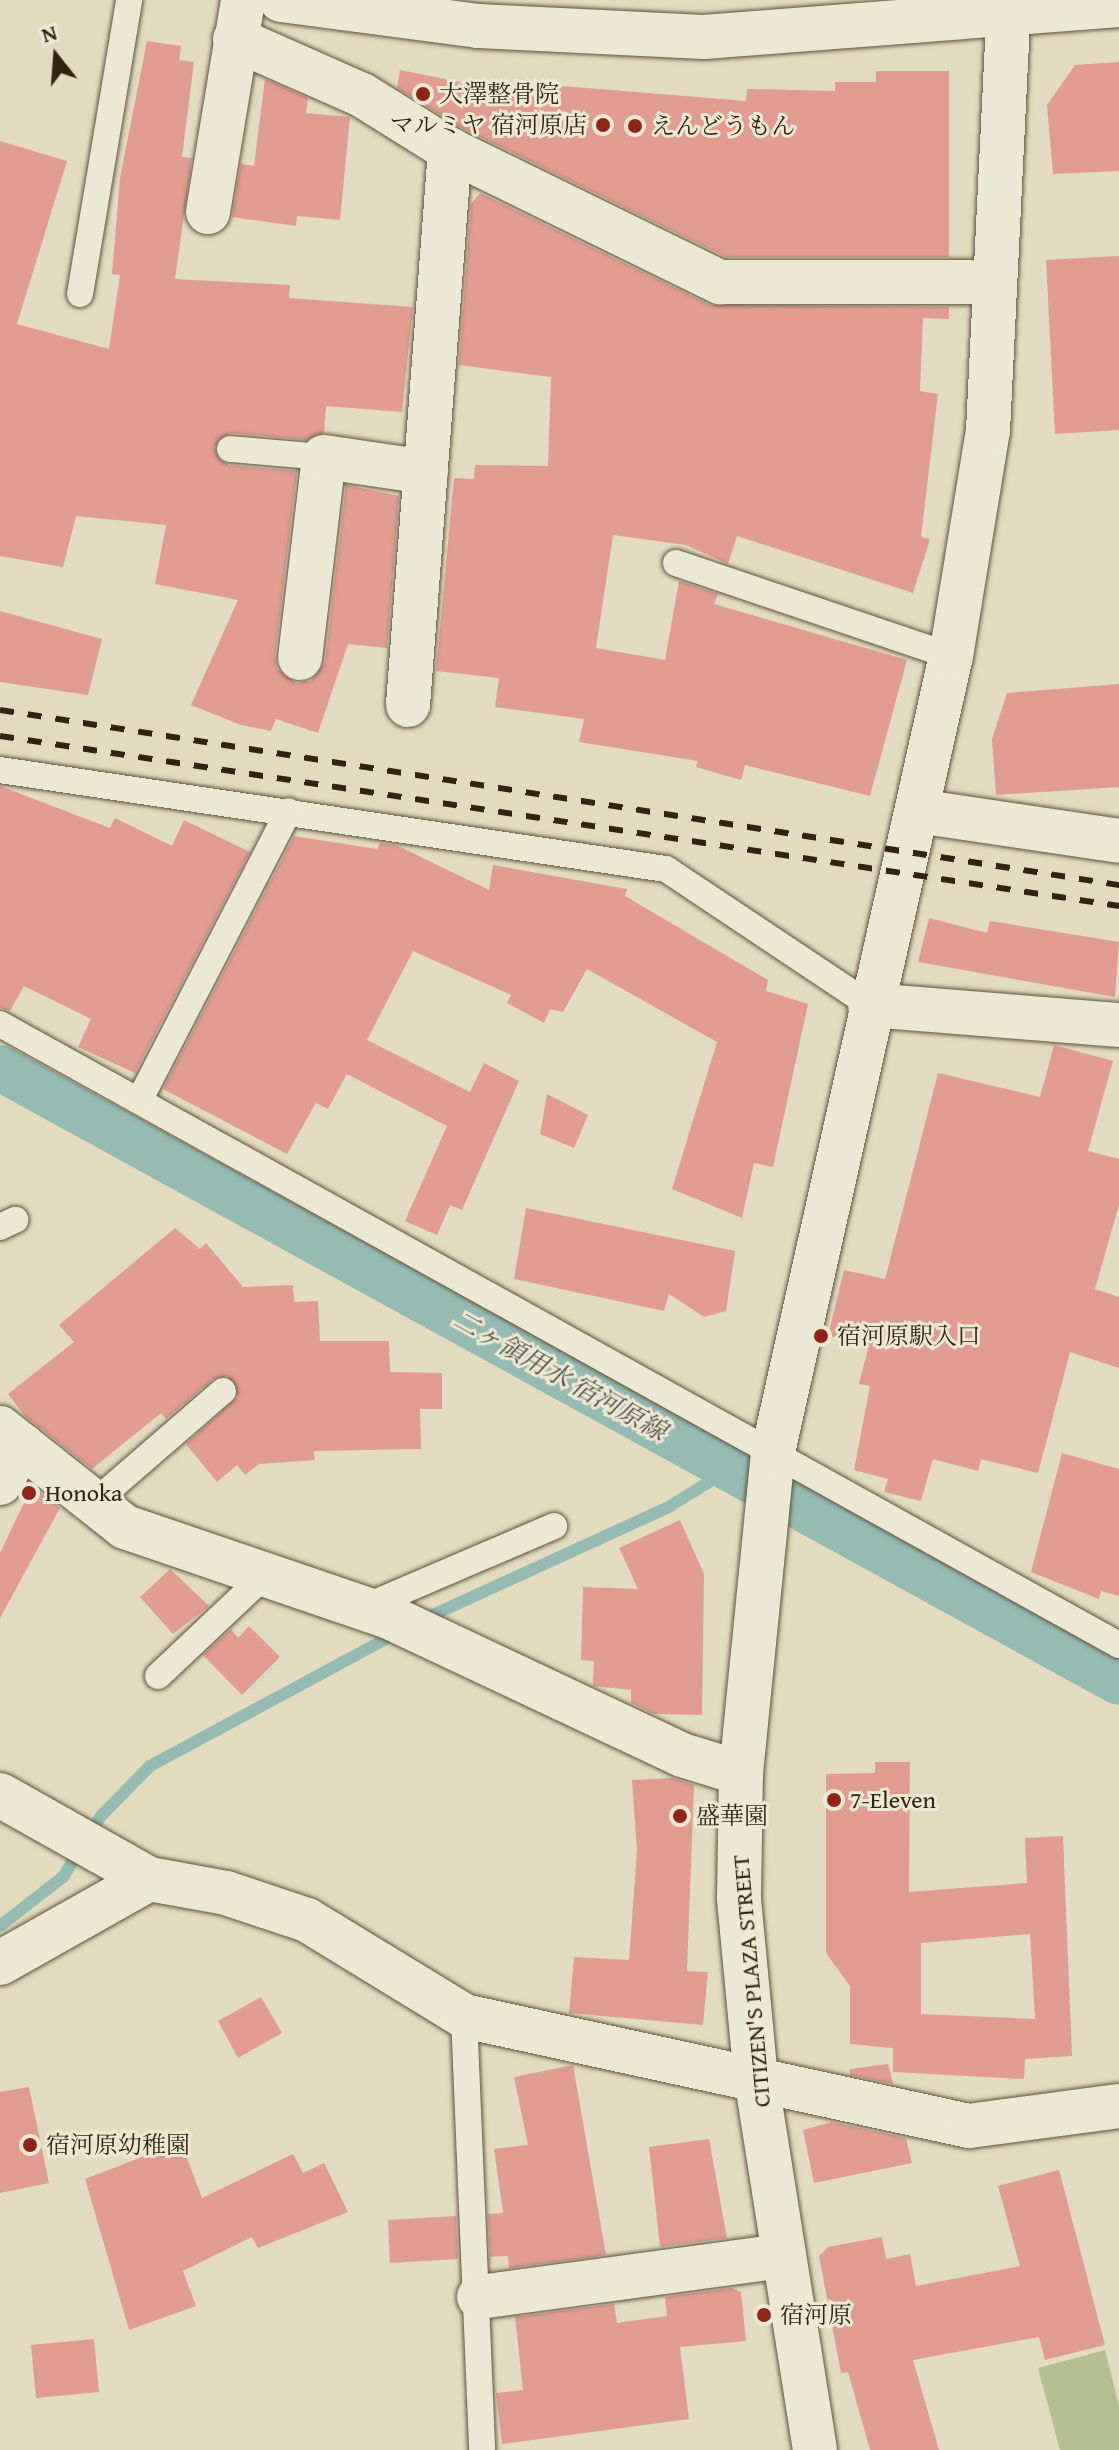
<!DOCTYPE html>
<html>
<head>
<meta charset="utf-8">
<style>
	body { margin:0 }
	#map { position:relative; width:1119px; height:2450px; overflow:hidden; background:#e3dbbd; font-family:"Gentium Book Plus","Noto Serif JP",serif }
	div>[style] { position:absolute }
	.green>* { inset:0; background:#b5c090 }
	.stream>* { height:12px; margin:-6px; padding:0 6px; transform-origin:6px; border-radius:6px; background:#95bbb3 }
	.canal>* { height:46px; margin:-23px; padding:0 23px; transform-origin:23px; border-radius:23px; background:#95bbb3 }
	.building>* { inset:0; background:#e19d90 }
	.roads { filter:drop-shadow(0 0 2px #5f523c) drop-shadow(0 0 2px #5f523c) }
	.lane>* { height:26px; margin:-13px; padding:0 13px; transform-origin:13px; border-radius:13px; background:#ede8d4 }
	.street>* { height:44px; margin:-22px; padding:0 22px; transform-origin:22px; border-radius:22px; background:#ede8d4 }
	.secondary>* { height:44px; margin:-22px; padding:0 22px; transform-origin:22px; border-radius:22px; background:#ede8d4 }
	.rail>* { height:6px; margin-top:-3px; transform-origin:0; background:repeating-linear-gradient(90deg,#332411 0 14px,transparent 0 28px) }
	.dots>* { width:22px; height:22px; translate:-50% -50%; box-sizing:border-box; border:4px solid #ede8d4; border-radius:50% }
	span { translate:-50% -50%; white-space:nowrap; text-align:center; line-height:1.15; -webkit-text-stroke:6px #ede8d4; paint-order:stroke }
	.poi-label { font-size:24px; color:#332411 }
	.left { translate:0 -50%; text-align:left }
	.right { translate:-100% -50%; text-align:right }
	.street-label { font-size:24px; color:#332411 }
	.water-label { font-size:26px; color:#505142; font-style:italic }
	.north { position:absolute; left:16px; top:16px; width:80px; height:80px; -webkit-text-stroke:6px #ede8d4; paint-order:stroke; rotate:343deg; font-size:22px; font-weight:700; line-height:32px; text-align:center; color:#332411 }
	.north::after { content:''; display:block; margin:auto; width:28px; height:36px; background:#332411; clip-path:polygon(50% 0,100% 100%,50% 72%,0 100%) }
</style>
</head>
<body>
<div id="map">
	<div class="green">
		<i style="clip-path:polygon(1105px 2350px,1119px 2406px,1119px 2450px,1060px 2450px,1038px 2368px)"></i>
	</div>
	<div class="stream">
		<i style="left:422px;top:1620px;width:269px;rotate:-24.6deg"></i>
		<i style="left:667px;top:1508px;width:70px;rotate:-31.7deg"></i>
		<i style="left:0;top:1926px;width:80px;rotate:-37.9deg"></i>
		<i style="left:63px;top:1877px;width:72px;rotate:-58.1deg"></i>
		<i style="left:101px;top:1816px;width:70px;rotate:-45.6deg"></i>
		<i style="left:150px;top:1766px;width:283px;rotate:-28.3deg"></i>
	</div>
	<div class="canal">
		<i style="left:0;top:1068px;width:1276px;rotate:28.75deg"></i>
	</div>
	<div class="building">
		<i style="clip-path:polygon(147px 41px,181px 46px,179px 60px,194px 62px,182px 157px,192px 158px,175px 279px,290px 285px,289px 298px,413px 307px,402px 412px,326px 406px,324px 433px,307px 440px,231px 433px,214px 447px,228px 465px,297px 471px,275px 655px,277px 669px,296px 683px,311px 681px,325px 662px,346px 485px,399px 496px,387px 648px,348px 644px,318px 733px,276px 719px,271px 731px,241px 725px,191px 705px,238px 600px,155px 584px,166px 525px,76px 516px,63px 567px,0 556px,0 141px,67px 161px,17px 324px,109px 349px,120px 275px,112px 274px,120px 178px)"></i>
		<i style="clip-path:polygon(1119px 62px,1119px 171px,1053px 174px,1047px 105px,1075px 65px)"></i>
		<i style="clip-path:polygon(400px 70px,535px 97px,538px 84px,746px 101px,747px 89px,835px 91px,835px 82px,876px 82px,876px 71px,949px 71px,949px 257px,726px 257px,462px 128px,397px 88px)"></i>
		<i style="clip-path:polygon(265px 79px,308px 98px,306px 113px,350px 117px,340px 220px,297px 216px,296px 226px,232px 217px,241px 164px,254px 166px)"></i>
		<i style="clip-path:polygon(480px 193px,710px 305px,949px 307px,949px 319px,923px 318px,920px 391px,938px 394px,921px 537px,930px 539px,913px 593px,737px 536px,728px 564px,686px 545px,613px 535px,596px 648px,665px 660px,679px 581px,718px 594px,714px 604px,907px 660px,870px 796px,745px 765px,741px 780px,696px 767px,698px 761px,579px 742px,584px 719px,495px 707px,499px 678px,436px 671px,454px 478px,474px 479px,475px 465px,548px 466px,551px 377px,459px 365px,471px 204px)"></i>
		<i style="clip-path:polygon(1119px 256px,1119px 430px,1055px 434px,1046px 260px)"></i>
		<i style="clip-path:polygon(0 611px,102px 639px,88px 695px,0 682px)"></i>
		<i style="clip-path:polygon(1119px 684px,1119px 787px,996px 795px,992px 739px,1007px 693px)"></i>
		<i style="clip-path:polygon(0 786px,110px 828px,115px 818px,172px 846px,184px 820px,250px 852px,135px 1073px,78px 1047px,91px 1019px,24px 986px,10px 1011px,0 1008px)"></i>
		<i style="clip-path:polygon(294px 836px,377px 849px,380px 843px,396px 845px,489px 890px,493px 865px,627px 889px,625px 896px,768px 980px,766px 991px,808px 1004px,773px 1167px,754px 1163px,742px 1218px,672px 1189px,717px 1042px,587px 969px,563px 1012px,550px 1009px,544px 1023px,507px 1003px,511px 995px,413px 951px,367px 1040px,470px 1092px,484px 1063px,519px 1081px,462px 1210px,450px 1205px,437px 1235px,405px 1221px,447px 1126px,347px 1074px,328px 1109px,316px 1103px,287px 1154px,163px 1089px)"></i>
		<i style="clip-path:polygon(929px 918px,987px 933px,990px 921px,1119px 942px,1115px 997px,918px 962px)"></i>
		<i style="clip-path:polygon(1054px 1045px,1113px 1061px,1088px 1151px,1119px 1159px,1119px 1205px,1095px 1289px,1119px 1297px,1119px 1368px,1070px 1352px,1038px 1473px,981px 1459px,978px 1471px,933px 1459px,921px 1501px,884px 1492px,888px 1479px,854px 1470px,870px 1386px,859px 1384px,869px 1345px,828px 1336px,844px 1270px,885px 1279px,938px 1073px,1040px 1097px)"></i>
		<i style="clip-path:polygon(547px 1094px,588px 1115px,574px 1148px,540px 1134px)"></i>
		<i style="clip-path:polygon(526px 1208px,735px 1251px,726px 1311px,704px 1317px,669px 1294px,664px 1311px,514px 1279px)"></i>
		<i style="clip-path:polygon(175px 1228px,200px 1249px,206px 1243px,243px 1287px,293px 1285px,294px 1302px,318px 1301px,320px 1341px,389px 1341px,390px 1372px,442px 1373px,442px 1409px,420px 1409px,421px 1449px,314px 1451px,315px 1460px,259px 1464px,245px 1475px,237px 1465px,217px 1482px,186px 1444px,238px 1397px,227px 1376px,213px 1379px,166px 1419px,161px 1413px,92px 1469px,25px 1416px,8px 1394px,74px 1342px,59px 1325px)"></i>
		<i style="clip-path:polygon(1062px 1453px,1119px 1469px,1119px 1596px,1101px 1591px,1099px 1599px,1031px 1572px)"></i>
		<i style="clip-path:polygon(32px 1486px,60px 1508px,0 1618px,0 1553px)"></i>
		<i style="clip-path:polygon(680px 1520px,704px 1574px,702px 1715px,654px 1714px,631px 1703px,631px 1690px,593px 1686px,594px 1661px,581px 1660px,583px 1587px,638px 1589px,619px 1548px)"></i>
		<i style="clip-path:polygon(170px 1569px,209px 1606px,173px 1634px,140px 1597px)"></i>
		<i style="clip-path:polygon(249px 1626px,280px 1657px,242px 1695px,203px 1655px,231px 1629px,238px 1638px)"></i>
		<i style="clip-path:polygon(evenodd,875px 1762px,910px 1762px,909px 1892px,1027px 1883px,1025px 1838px,1063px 1836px,1072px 2056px,1025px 2059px,1024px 2079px,893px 2072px,893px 2048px,850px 2044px,850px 1986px,826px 1953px,826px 1774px,875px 1773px,875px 1762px,1030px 1934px,1035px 2019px,921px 2014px,921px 1943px,1030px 1934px)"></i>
		<i style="clip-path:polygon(673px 1778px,694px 1785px,687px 1971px,708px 1972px,703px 2025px,569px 2013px,574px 1957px,629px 1960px,637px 1851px,632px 1780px)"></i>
		<i style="clip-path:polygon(261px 1997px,282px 2033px,238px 2058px,218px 2021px)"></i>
		<i style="clip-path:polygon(888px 2064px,893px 2084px,850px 2075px,850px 2069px)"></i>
		<i style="clip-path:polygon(573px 2065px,606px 2255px,509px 2268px,508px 2256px,490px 2257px,488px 2214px,503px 2213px,494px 2149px,528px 2145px,514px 2077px)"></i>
		<i style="clip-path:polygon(29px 2087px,49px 2183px,0 2193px,0 2092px)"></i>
		<i style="clip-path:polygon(832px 2122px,906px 2138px,912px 2163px,814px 2183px,803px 2130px)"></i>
		<i style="clip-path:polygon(709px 2139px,727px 2238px,660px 2247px,649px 2147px)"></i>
		<i style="clip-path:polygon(181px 2142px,202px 2198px,293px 2154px,303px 2173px,324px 2163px,348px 2212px,258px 2248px,252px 2237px,183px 2271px,196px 2306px,129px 2330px,85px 2179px)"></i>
		<i style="clip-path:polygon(1059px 2170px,1105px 2345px,1045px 2360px,1039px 2337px,913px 2360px,939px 2450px,870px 2450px,848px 2372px,841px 2373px,819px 2256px,828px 2247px,882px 2237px,886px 2259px,910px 2254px,916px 2286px,1020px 2266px,998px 2186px)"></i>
		<i style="clip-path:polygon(456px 2216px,458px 2259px,390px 2263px,388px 2220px)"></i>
		<i style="clip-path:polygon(732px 2288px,741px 2292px,746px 2341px,680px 2347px,689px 2419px,502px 2444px,496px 2393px,523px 2390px,515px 2317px,614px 2304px,617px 2323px,667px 2316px,665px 2297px)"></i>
		<i style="clip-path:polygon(94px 2339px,99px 2392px,36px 2398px,31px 2345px)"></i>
	</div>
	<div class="roads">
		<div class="lane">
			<i style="left:80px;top:294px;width:298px;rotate:-80.5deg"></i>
			<i style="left:230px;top:449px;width:94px;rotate:4.9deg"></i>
			<i style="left:676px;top:563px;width:290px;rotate:18.7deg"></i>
			<i style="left:0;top:770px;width:673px;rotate:8.46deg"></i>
			<i style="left:666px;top:869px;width:245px;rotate:33.7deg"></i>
			<i style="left:0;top:1024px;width:1280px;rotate:29.03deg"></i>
			<i style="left:139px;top:1101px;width:326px;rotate:-62.7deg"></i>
			<i style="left:0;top:1227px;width:17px;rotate:-25deg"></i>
			<i style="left:96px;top:1501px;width:168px;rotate:-40.9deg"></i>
			<i style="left:363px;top:1608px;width:208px;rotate:-23.2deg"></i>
			<i style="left:158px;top:1676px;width:147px;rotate:-43.3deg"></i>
			<i style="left:464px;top:2016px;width:434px;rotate:87.6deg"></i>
		</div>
		<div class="street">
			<i style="left:235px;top:39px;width:139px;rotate:23.8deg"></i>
			<i style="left:362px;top:95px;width:104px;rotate:32deg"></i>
			<i style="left:450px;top:150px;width:301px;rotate:26.1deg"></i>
			<i style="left:720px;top:282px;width:251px"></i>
			<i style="left:208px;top:212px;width:215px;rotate:-80.6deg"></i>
			<i style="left:300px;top:658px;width:202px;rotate:-83.2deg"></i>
			<i style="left:324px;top:457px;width:103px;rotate:8.4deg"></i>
			<i style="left:408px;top:705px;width:557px;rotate:-85.67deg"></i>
			<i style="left:917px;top:811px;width:204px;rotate:8.4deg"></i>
			<i style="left:870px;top:1005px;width:250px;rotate:4.6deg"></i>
			<i style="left:0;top:1428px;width:159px;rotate:38.4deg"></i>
			<i style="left:125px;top:1527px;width:277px;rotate:18.8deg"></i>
			<i style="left:387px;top:1616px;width:326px;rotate:25.2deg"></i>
			<i style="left:682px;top:1755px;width:62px;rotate:17deg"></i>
			<i style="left:0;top:1483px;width:44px;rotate:-59.9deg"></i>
			<i style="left:0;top:1795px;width:171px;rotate:29.4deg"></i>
			<i style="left:149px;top:1879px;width:78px;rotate:10.3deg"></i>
			<i style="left:226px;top:1893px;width:85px;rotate:18.4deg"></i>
			<i style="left:307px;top:1920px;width:184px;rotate:31.4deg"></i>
			<i style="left:464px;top:2016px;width:517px;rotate:12.29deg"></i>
			<i style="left:969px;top:2126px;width:151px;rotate:-7.6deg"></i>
			<i style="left:0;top:1963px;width:171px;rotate:-29.4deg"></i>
			<i style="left:479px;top:2297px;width:307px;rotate:-7.7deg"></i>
		</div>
		<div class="secondary">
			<i style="left:281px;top:0;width:199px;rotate:7.5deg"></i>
			<i style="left:478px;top:26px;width:226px;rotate:2.8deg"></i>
			<i style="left:704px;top:37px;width:416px;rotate:-4.4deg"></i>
			<i style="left:815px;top:2450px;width:376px;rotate:-99deg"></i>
			<i style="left:756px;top:2079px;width:182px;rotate:-95.4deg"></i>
			<i style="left:739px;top:1898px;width:125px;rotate:-89.1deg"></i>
			<i style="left:741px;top:1773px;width:323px;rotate:-84.3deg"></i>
			<i style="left:773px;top:1452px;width:816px;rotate:-77.4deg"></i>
			<i style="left:951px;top:656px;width:228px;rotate:-80.7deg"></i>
			<i style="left:988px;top:431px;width:432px;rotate:-87.2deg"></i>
		</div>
	</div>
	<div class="rail">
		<i style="left:0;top:710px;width:1133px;rotate:8.89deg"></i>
		<i style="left:0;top:736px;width:1132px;rotate:8.64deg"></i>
	</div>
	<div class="dots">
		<i style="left:423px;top:94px;background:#8f2418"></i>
		<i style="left:603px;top:125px;background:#8f2418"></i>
		<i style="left:635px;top:126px;background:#8f2418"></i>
		<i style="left:821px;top:1336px;background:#8f2418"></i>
		<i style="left:29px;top:1493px;background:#8f2418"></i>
		<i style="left:834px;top:1800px;background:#8f2418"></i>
		<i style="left:680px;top:1816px;background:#8f2418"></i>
		<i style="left:30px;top:2145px;background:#8f2418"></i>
		<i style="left:764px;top:2315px;background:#8f2418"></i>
	</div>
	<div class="poi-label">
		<span class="left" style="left:439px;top:94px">大澤整骨院</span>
		<span class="right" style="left:587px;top:125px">マルミヤ 宿河原店</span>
		<span class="left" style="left:651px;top:126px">えんどうもん</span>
		<span class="left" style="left:837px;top:1336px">宿河原駅入口</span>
		<span class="left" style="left:45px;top:1493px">Honoka</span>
		<span class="left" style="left:850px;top:1800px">7-Eleven</span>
		<span class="left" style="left:696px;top:1816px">盛華園</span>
		<span class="left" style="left:46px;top:2145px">宿河原幼稚園</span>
		<span class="left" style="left:780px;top:2315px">宿河原</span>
	</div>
	<div class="street-label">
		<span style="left:751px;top:1981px;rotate:-95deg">CITIZEN'S PLAZA STREET</span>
	</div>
	<div class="water-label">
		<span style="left:560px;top:1375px;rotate:29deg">二ヶ領用水 宿河原線</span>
	</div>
	<div class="north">N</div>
</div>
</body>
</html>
